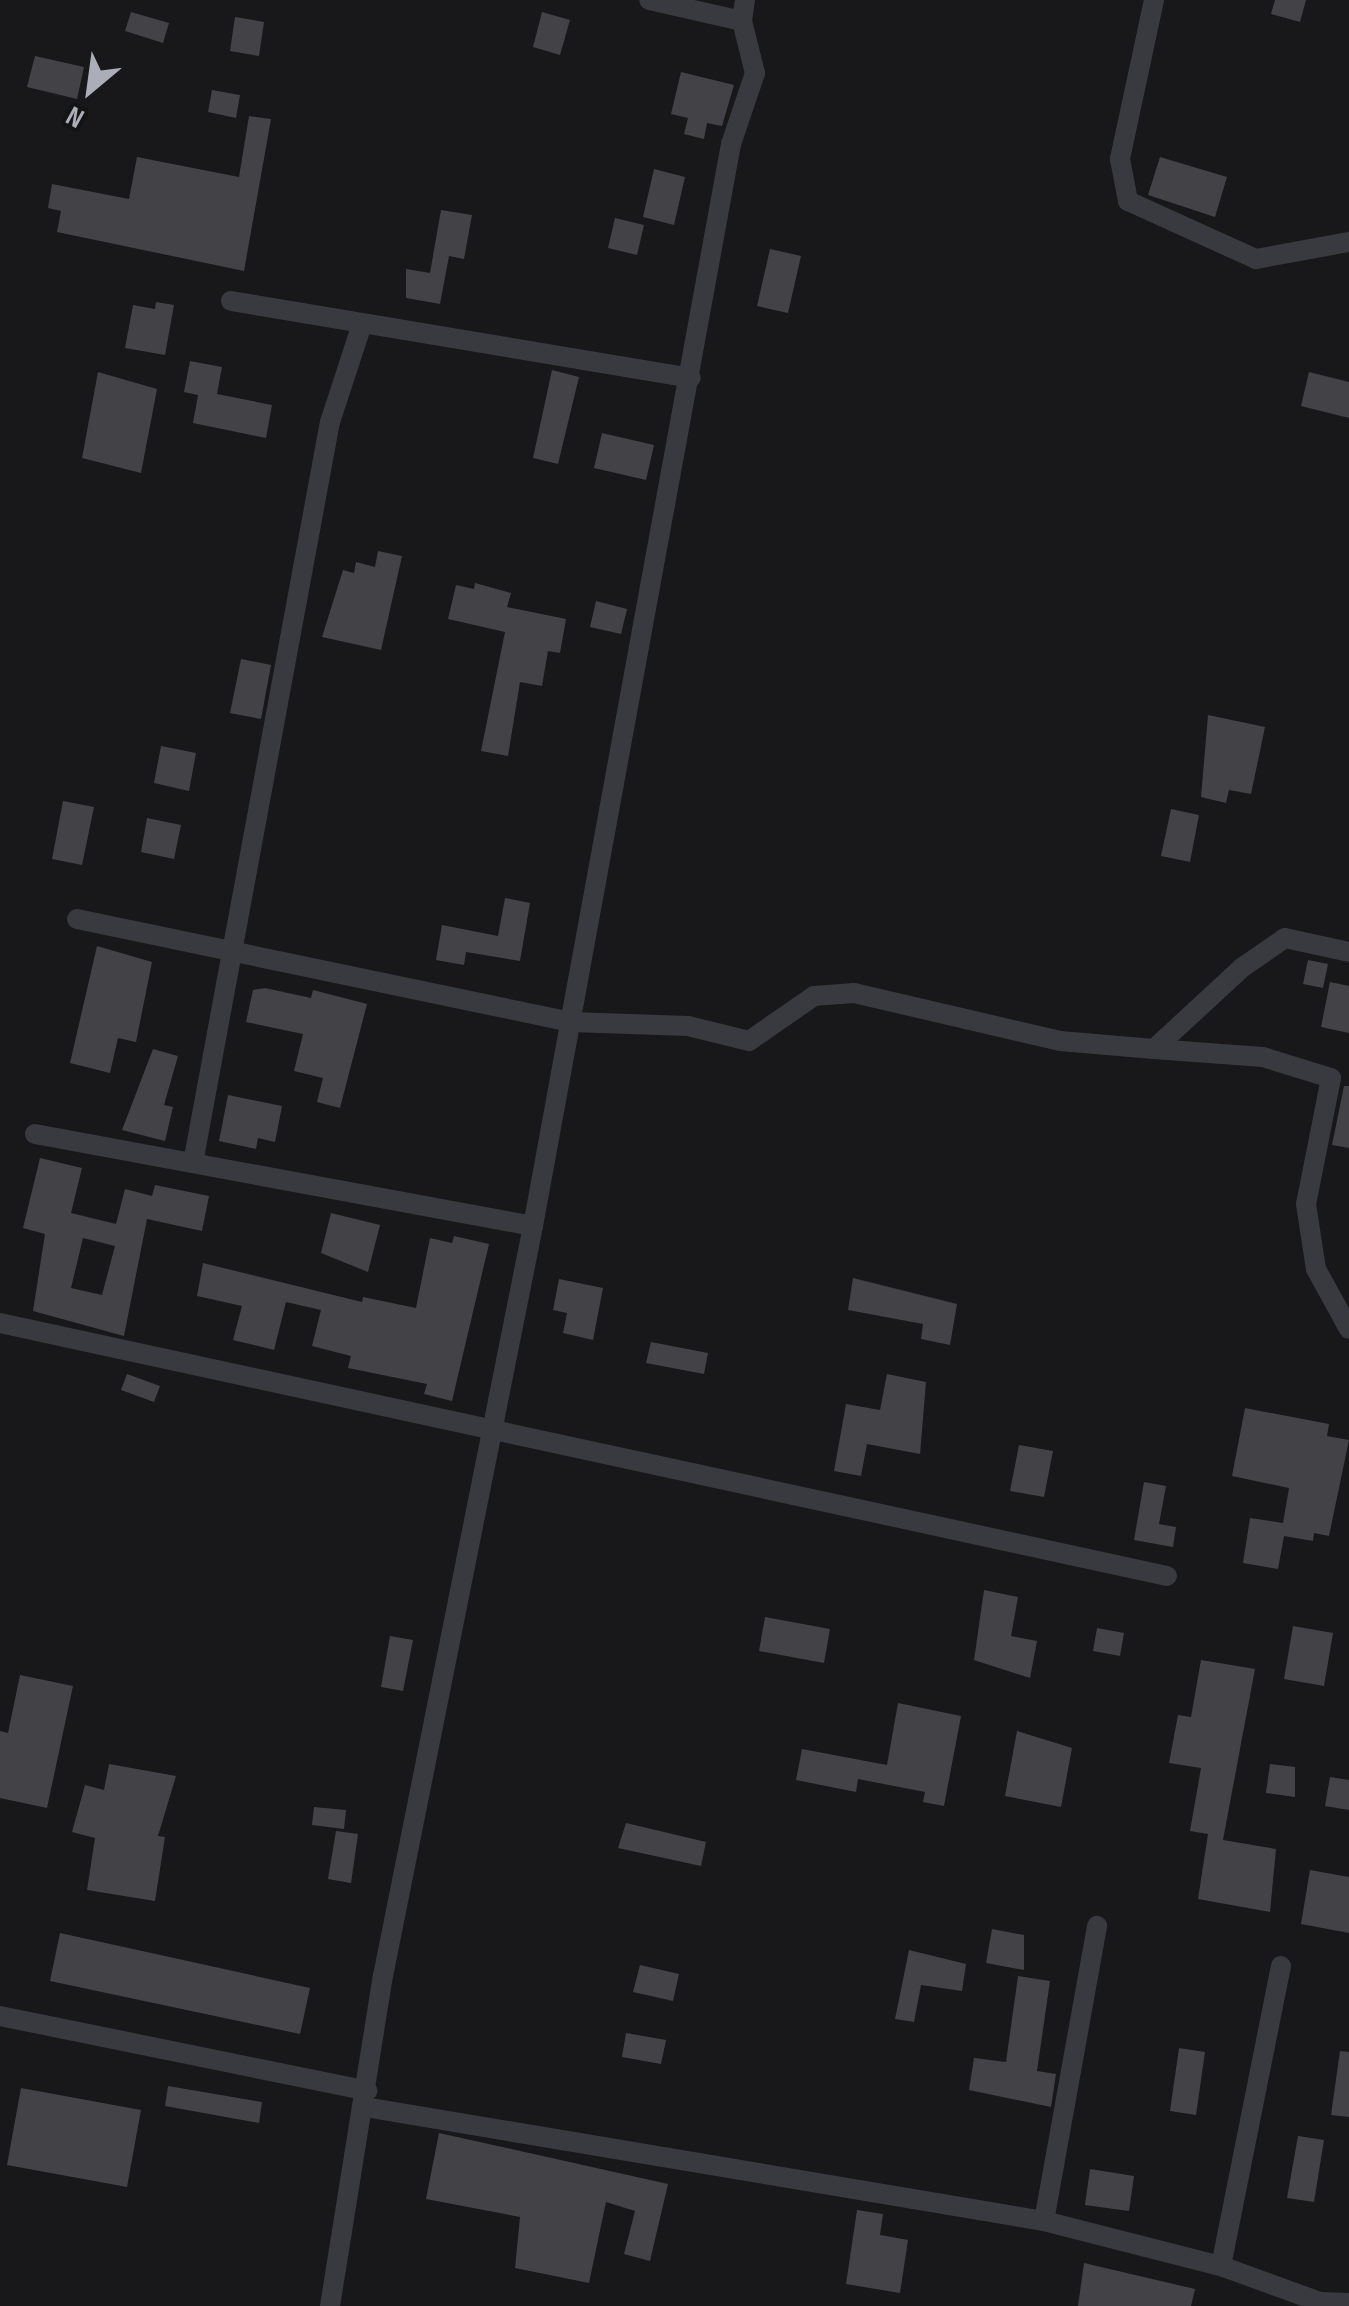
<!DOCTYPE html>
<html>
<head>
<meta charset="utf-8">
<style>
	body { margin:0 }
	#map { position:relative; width:1349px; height:2306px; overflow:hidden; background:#18181a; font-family:"Sofia Sans Condensed",sans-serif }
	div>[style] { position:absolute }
	.building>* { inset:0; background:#434347 }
	.minor>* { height:20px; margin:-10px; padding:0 10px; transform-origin:10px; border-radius:10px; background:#393a3f }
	span { translate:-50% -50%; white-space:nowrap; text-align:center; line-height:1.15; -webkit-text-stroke:10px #131315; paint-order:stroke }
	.north { position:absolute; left:40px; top:40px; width:100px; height:100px; -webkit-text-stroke:8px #131315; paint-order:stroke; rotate:209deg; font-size:28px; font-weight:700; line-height:40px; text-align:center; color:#abaeb9 }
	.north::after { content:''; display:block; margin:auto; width:35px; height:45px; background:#abaeb9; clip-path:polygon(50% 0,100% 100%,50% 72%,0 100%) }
</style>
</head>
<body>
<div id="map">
	<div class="building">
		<i style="clip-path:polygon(1275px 0,1306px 0,1300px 22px,1271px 14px)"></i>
		<i style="clip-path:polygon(131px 12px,169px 23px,163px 43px,125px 31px)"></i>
		<i style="clip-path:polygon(542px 12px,570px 20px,560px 55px,533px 47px)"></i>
		<i style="clip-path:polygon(235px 17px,264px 22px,259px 56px,230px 51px)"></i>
		<i style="clip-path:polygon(35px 56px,84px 67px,77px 99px,27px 87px)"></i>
		<i style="clip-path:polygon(681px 72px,734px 85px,722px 126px,707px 123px,704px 139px,684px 134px,688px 118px,671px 114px)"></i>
		<i style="clip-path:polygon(212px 90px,240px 95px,236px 118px,208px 112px)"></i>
		<i style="clip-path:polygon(249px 116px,271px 119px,244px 271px,57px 232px,61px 211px,48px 208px,52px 184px,129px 199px,137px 157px,239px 177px)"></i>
		<i style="clip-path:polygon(1160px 157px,1227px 177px,1215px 217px,1148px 195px)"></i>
		<i style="clip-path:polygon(654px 169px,685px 177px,674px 225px,643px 217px)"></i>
		<i style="clip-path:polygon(441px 210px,472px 215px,464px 259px,449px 256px,440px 304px,406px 298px,406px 269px,430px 273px)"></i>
		<i style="clip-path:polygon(615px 218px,644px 225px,637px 255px,608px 248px)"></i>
		<i style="clip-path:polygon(770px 249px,801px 256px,788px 313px,757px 306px)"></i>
		<i style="clip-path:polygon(156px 302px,174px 305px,165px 355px,125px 348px,133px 305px,155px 309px)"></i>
		<i style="clip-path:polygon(190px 361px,222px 367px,217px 394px,272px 405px,266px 438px,193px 423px,198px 395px,184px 392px)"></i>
		<i style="clip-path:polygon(552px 370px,579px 377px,558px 464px,533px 458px)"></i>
		<i style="clip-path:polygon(98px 372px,157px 389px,141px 473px,82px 458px)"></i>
		<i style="clip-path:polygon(1309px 372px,1349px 382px,1349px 418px,1301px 406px)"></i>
		<i style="clip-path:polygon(602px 433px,654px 445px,646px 480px,594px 468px)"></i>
		<i style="clip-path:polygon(378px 551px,402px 556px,381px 650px,322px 637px,343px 570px,354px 573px,356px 562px,375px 567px)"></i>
		<i style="clip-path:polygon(475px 583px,511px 593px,507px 607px,566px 619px,560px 653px,548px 651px,542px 686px,520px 682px,508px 756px,481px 751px,505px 632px,448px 619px,456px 585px,474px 589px)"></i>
		<i style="clip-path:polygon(596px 601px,627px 609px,621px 634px,590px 627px)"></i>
		<i style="clip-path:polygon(241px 659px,271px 665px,261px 719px,230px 713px)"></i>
		<i style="clip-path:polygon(1208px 715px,1265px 727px,1251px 794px,1229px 790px,1226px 803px,1201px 797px)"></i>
		<i style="clip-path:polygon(161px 746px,196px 753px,189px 791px,154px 783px)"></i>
		<i style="clip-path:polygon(63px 801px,94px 807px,82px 865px,52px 859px)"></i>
		<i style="clip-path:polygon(1171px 809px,1199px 815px,1190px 862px,1161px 856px)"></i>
		<i style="clip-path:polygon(147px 818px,181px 825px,174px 859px,141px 852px)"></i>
		<i style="clip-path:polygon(505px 898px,530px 903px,520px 961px,466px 952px,464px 965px,436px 960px,442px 925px,498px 936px)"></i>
		<i style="clip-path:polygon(97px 946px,152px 962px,136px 1042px,118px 1038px,110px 1073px,70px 1063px)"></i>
		<i style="clip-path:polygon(1308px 960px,1328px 964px,1323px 988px,1303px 984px)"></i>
		<i style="clip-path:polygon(1330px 982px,1349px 986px,1349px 1033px,1321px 1027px)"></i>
		<i style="clip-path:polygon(265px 988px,311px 998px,313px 990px,367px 1004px,340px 1108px,317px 1102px,323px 1078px,294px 1071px,303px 1034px,246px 1022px,253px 990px)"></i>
		<i style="clip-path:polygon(153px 1049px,178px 1056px,164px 1105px,173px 1107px,165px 1141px,122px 1130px)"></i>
		<i style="clip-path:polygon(1344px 1086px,1349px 1086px,1349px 1148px,1332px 1145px)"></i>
		<i style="clip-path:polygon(228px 1095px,282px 1106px,275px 1142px,258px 1138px,256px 1149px,219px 1141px)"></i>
		<i style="clip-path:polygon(evenodd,40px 1158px,82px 1168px,71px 1213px,116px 1224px,125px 1189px,152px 1196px,155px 1185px,209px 1196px,202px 1231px,147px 1219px,124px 1336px,33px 1311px,45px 1234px,23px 1228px,40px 1158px,83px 1238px,115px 1246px,102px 1295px,71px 1288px,83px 1238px)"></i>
		<i style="clip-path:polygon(331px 1213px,380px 1225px,368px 1272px,321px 1253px)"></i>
		<i style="clip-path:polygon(454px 1236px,489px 1244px,452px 1401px,424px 1394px,427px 1384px,348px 1368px,351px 1356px,312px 1346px,321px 1310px,286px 1302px,274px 1350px,233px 1340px,242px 1306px,197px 1296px,203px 1263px,362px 1302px,363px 1297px,416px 1308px,430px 1238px,452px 1243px)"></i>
		<i style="clip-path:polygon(853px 1278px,957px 1304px,950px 1345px,921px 1339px,923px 1324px,848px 1310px)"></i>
		<i style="clip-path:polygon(559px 1279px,603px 1288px,593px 1340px,563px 1333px,567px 1313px,553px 1310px)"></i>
		<i style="clip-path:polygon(651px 1342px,708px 1353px,704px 1374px,646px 1363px)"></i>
		<i style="clip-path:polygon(127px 1374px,160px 1386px,154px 1402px,121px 1390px)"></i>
		<i style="clip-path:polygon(887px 1374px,926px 1382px,920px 1454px,867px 1444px,861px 1476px,834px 1471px,846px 1404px,880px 1410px)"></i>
		<i style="clip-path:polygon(1245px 1408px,1329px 1424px,1327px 1436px,1349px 1440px,1329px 1536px,1314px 1533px,1313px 1541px,1284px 1536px,1278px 1569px,1243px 1563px,1250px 1518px,1283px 1523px,1289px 1488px,1232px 1476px)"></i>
		<i style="clip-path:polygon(1019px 1445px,1053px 1451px,1044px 1497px,1010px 1491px)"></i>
		<i style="clip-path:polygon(1144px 1482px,1166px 1486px,1159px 1524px,1176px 1527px,1173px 1547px,1134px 1540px)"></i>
		<i style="clip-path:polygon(984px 1590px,1018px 1597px,1011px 1636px,1037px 1641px,1030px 1678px,974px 1660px)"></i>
		<i style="clip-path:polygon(765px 1617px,830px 1629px,824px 1663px,759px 1651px)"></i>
		<i style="clip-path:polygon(1293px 1626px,1333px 1633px,1324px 1686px,1284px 1679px)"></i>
		<i style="clip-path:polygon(1097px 1628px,1124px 1633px,1120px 1656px,1093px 1651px)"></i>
		<i style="clip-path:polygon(390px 1636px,413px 1640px,403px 1691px,381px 1687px)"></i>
		<i style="clip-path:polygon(1201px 1660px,1255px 1669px,1223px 1840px,1276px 1849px,1270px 1912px,1198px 1899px,1208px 1834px,1190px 1831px,1201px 1768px,1169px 1763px,1178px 1715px,1191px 1717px)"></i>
		<i style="clip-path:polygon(20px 1675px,73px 1686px,47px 1808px,0 1798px,0 1731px,8px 1733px)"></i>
		<i style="clip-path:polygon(898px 1703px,961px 1716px,944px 1806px,923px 1802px,925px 1792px,858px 1779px,856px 1792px,796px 1780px,802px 1749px,887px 1765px)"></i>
		<i style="clip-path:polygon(1017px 1731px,1072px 1748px,1061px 1807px,1005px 1796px)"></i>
		<i style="clip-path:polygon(109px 1764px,176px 1776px,158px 1836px,165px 1837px,155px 1901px,87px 1890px,95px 1838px,72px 1832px,85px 1785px,104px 1790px)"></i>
		<i style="clip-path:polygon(1270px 1764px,1295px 1767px,1295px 1797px,1266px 1793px)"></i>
		<i style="clip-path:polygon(1330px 1777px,1349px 1780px,1349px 1810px,1325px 1806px)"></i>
		<i style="clip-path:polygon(314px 1807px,346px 1810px,344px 1829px,312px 1825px)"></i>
		<i style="clip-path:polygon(626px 1823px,706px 1842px,701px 1866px,618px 1848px)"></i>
		<i style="clip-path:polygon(336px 1831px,358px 1834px,351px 1883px,328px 1879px)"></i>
		<i style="clip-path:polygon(1310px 1870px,1349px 1877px,1349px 1933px,1301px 1924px)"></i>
		<i style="clip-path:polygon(992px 1929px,1024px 1935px,1024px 1970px,986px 1963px)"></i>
		<i style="clip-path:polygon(60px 1933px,310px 1988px,300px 2034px,50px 1981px)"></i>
		<i style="clip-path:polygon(909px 1950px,966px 1964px,962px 1991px,921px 1985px,914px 2022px,895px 2019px)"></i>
		<i style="clip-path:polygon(640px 1965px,679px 1974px,673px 2001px,633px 1992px)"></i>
		<i style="clip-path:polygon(1018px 1976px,1050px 1981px,1037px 2071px,1056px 2074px,1051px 2107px,969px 2090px,974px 2058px,1006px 2062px)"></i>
		<i style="clip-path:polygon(626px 2033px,666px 2040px,661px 2064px,622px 2057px)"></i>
		<i style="clip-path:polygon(1179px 2048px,1205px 2052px,1196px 2115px,1170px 2111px)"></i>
		<i style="clip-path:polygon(1340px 2051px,1349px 2052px,1349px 2117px,1331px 2115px)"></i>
		<i style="clip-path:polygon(168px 2086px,262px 2102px,259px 2123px,165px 2106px)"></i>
		<i style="clip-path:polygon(21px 2088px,141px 2110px,127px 2187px,7px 2165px)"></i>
		<i style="clip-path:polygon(439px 2133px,668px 2184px,650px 2261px,624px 2254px,635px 2211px,606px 2202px,589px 2283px,515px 2268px,520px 2217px,426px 2199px)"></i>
		<i style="clip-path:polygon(1298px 2136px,1324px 2140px,1314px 2202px,1287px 2198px)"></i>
		<i style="clip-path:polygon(1090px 2169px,1134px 2176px,1129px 2211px,1085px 2205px)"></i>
		<i style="clip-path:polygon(857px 2210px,883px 2214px,880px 2235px,908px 2240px,900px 2293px,846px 2284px)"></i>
		<i style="clip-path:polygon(1084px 2263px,1195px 2289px,1191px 2306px,1078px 2306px)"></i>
	</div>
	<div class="minor">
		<i style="left:1154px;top:0;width:163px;rotate:102.1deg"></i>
		<i style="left:1120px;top:159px;width:43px;rotate:79.2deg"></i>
		<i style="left:1128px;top:201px;width:141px;rotate:24.4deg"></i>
		<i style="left:1256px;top:259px;width:95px;rotate:-10.4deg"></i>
		<i style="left:742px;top:21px;width:21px;rotate:-82deg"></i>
		<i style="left:231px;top:301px;width:466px;rotate:9.5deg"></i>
		<i style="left:77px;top:919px;width:505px;rotate:11.78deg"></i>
		<i style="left:571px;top:1022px;width:117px;rotate:2deg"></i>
		<i style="left:688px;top:1026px;width:63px;rotate:13.8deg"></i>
		<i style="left:749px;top:1041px;width:79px;rotate:-34.7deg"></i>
		<i style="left:814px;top:996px;width:40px;rotate:-4.3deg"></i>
		<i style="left:854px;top:993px;width:212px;rotate:13.1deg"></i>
		<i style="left:1060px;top:1041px;width:94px;rotate:4.9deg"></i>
		<i style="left:1154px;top:1049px;width:121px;rotate:-42.7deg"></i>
		<i style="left:1243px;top:967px;width:51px;rotate:-34.6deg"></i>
		<i style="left:1285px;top:938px;width:66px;rotate:12.3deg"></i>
		<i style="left:1154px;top:1049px;width:109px;rotate:4.2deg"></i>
		<i style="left:1263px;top:1057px;width:71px;rotate:17.2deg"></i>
		<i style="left:1331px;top:1078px;width:128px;rotate:101.2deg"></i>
		<i style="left:1306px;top:1204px;width:66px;rotate:81.3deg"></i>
		<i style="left:1316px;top:1269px;width:68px;rotate:61.2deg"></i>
		<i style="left:35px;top:1134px;width:506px;rotate:10.47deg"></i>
		<i style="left:193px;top:1163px;width:754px;rotate:-79.53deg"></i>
		<i style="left:330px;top:422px;width:103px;rotate:-71.9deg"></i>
		<i style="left:0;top:1323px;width:1194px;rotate:12.23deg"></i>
		<i style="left:0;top:2016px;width:375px;rotate:11.5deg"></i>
		<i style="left:365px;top:2107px;width:689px;rotate:9.53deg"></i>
		<i style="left:1044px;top:2221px;width:183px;rotate:14.3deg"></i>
		<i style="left:1221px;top:2266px;width:105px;rotate:20deg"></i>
		<i style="left:1320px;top:2302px;width:29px;rotate:2deg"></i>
		<i style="left:1044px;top:2221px;width:300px;rotate:-79.8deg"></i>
		<i style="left:1221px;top:2266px;width:306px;rotate:-78.7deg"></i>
		<i style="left:330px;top:2306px;width:334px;rotate:-80.9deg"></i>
		<i style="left:383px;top:1976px;width:765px;rotate:-78.69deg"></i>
		<i style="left:533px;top:1226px;width:1100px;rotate:-79.63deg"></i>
		<i style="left:731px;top:144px;width:75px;rotate:-71.3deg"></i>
		<i style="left:755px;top:73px;width:54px;rotate:-104deg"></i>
		<i style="left:742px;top:21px;width:95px;rotate:-167.3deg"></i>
	</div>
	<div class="north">N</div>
</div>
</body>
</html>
